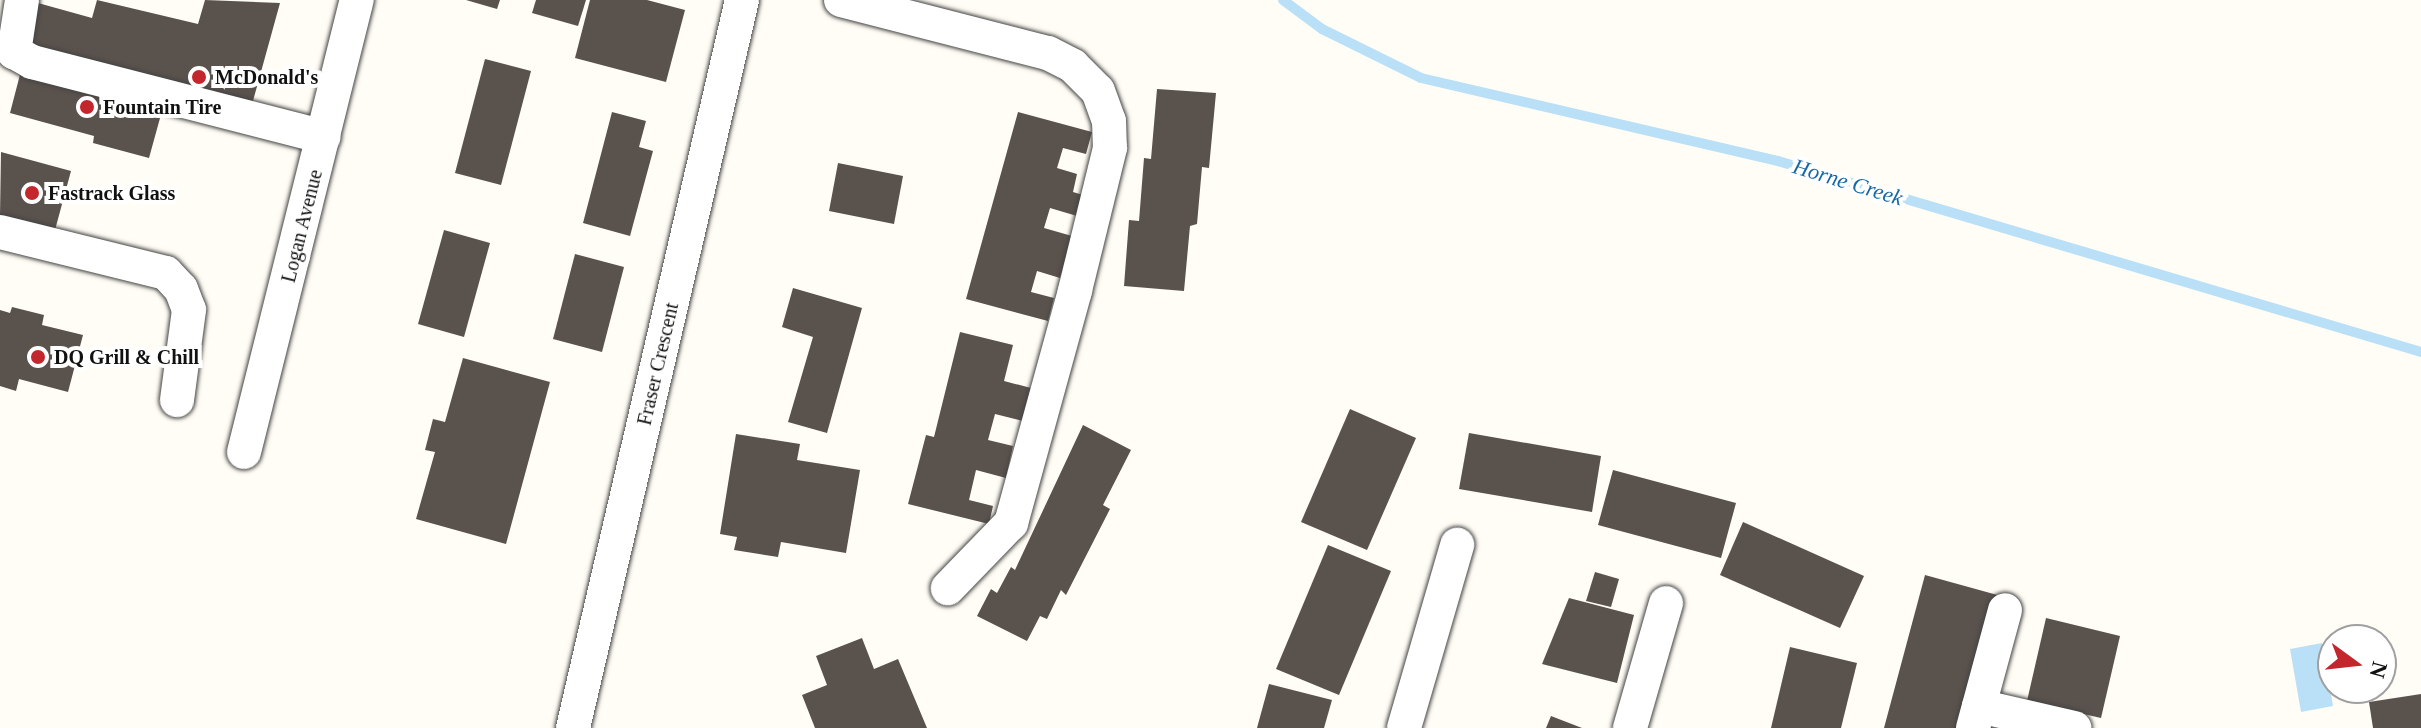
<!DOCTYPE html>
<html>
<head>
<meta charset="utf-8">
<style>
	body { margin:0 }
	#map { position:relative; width:2421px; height:728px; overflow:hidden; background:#fffdf5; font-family:"Times New Roman",serif }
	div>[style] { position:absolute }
	.water>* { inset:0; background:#b9e0f7 }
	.stream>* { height:10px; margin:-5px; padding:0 5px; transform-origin:5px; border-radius:5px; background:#b9e0f7 }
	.building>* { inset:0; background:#5a524d }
	.roads { filter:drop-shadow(0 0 2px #444) drop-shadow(0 0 2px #444) }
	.minor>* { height:34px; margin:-17px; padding:0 17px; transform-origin:17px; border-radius:17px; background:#fff }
	.dots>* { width:22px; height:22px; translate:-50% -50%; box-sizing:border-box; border:4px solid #fff; border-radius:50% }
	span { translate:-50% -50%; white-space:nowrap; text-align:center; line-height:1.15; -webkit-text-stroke:8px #fff; paint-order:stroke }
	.poi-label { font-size:20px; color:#111; font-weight:700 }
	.left { translate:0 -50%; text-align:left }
	.street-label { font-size:20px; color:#111 }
	.water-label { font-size:22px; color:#1768a6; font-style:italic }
	.north { position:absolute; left:2317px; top:624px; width:80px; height:80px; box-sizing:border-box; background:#fff; border:2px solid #a0a0a0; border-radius:50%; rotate:105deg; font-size:22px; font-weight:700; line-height:32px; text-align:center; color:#111 }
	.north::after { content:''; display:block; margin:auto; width:28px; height:36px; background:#c4262e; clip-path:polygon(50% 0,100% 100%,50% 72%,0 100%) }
</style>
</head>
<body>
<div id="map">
	<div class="water">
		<i style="clip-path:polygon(2322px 643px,2333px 706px,2301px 712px,2290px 649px)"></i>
	</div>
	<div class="stream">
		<i style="left:1283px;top:0;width:49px;rotate:36.6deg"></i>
		<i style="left:1322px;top:29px;width:110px;rotate:26.3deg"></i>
		<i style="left:1421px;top:78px;width:367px;rotate:13.1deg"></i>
		<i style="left:1778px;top:161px;width:671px;rotate:16.54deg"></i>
	</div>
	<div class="building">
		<i style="clip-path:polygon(97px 0,198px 24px,205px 0,280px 3px,251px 108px,26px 46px,38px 3px,92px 18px)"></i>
		<i style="clip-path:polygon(466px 0,500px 0,497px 9px)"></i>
		<i style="clip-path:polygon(536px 0,586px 0,578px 26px,532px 13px)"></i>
		<i style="clip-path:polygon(590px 0,647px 0,685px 10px,666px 82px,575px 58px)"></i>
		<i style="clip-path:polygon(485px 59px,531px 71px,501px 185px,455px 173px)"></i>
		<i style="clip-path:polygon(23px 63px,165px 100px,149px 158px,93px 143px,94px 136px,10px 113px)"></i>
		<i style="clip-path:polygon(1157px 89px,1216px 93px,1209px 168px,1202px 167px,1197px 224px,1190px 226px,1184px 291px,1124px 286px,1129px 220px,1139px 221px,1144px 158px,1151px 159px)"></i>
		<i style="clip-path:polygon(612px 112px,646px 121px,639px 147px,653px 151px,630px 236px,583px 223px)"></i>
		<i style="clip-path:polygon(1018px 112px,1092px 132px,1086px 154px,1063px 148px,1057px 168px,1077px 174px,1073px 192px,1083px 195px,1077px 216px,1050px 208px,1044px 228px,1072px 236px,1060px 278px,1037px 271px,1031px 292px,1054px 298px,1048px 321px,966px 299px)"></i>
		<i style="clip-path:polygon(1px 152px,71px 171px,55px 230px,0 215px)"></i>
		<i style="clip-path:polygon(838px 163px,903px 176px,894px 224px,829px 211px)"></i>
		<i style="clip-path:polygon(444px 230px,490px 243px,464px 337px,418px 324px)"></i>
		<i style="clip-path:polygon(575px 254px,624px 267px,602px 352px,553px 339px)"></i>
		<i style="clip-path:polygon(793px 288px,862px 308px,827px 433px,788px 422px,813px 337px,782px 327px)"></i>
		<i style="clip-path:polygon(12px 307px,44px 315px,42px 325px,83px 335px,68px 392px,19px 379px,16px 391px,0 386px,0 310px,10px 313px)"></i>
		<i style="clip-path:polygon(960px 332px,1013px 345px,1004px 381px,1031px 388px,1023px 421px,995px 414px,988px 440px,1013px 446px,1006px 478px,976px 470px,969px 500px,993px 506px,989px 524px,908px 504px,926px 435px,934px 437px)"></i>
		<i style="clip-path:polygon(463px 358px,550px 382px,506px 544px,416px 519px,435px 452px,425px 450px,433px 419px,445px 422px)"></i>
		<i style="clip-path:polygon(1350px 409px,1416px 438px,1367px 550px,1301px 522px)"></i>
		<i style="clip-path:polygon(1083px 425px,1131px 450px,1103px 505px,1110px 509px,1066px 595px,1061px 590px,1047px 619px,1040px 616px,1027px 641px,977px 616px,991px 589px,997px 593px,1011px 567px,1015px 570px)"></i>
		<i style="clip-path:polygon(1469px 433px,1601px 456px,1592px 512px,1459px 489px)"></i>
		<i style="clip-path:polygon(736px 434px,800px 444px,797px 460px,860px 470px,846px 553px,781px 542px,778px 557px,734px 550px,737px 537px,720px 534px)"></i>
		<i style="clip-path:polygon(1613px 470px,1736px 503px,1721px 558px,1598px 525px)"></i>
		<i style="clip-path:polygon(1743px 522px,1864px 576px,1840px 628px,1720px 575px)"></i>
		<i style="clip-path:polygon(1328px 545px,1391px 571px,1339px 695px,1276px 669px)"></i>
		<i style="clip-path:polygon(1595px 572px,1619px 579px,1611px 607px,1586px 601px)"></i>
		<i style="clip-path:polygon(1925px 575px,2001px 596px,1966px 728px,1884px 728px)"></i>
		<i style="clip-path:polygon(1569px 598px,1634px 615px,1617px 683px,1542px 664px)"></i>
		<i style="clip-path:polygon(2046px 618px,2120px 636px,2101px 718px,2027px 701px)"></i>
		<i style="clip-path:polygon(862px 638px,874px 669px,898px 659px,927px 728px,815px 728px,802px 695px,827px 685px,816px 656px)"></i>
		<i style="clip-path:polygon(1790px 647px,1857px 663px,1841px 728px,1771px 728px)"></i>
		<i style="clip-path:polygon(1269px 684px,1332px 700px,1324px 728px,1257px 728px)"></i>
		<i style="clip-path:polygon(2421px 694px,2421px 728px,2373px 728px,2369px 702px)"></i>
		<i style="clip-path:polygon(1551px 716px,1582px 728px,1546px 728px)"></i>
	</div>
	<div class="roads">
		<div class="minor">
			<i style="left:22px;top:0;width:53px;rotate:98.7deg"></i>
			<i style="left:14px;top:52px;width:21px;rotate:29deg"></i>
			<i style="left:32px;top:62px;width:301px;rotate:14.4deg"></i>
			<i style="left:841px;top:0;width:214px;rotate:14.4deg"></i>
			<i style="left:1048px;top:53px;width:28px;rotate:27deg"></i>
			<i style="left:1073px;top:66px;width:35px;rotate:45deg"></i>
			<i style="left:1098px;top:91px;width:32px;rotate:70deg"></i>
			<i style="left:1109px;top:121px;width:27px;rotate:88deg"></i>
			<i style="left:1110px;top:148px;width:147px;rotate:103.8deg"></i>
			<i style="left:1075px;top:291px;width:241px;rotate:105.4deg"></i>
			<i style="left:1011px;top:523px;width:91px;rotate:134.1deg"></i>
			<i style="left:0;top:232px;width:171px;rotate:13.9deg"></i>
			<i style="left:166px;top:273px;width:22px;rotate:47deg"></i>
			<i style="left:181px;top:289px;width:22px;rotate:69deg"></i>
			<i style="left:189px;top:310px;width:91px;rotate:97.6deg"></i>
			<i style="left:244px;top:452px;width:466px;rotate:-76deg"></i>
			<i style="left:1979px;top:706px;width:98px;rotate:13deg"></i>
			<i style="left:573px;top:728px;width:747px;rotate:-76.93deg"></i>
			<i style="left:1404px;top:728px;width:191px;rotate:-73.8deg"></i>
			<i style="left:1630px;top:728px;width:130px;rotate:-73.9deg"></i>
			<i style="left:1973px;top:728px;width:122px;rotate:-74.8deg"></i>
		</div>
	</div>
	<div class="dots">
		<i style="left:199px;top:77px;background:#c4262e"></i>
		<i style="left:87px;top:107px;background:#c4262e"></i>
		<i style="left:32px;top:193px;background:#c4262e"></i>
		<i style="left:38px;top:357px;background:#c4262e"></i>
	</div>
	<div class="poi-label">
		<span class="left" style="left:215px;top:77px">McDonald's</span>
		<span class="left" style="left:103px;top:107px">Fountain Tire</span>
		<span class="left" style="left:48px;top:193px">Fastrack Glass</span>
		<span class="left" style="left:54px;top:357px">DQ Grill &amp; Chill</span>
	</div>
	<div class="street-label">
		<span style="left:302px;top:226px;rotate:-76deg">Logan Avenue</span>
		<span style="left:658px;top:364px;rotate:-77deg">Fraser Crescent</span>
	</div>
	<div class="water-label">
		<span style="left:1848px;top:182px;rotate:17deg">Horne Creek</span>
	</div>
	<div class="north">N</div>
</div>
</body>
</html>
